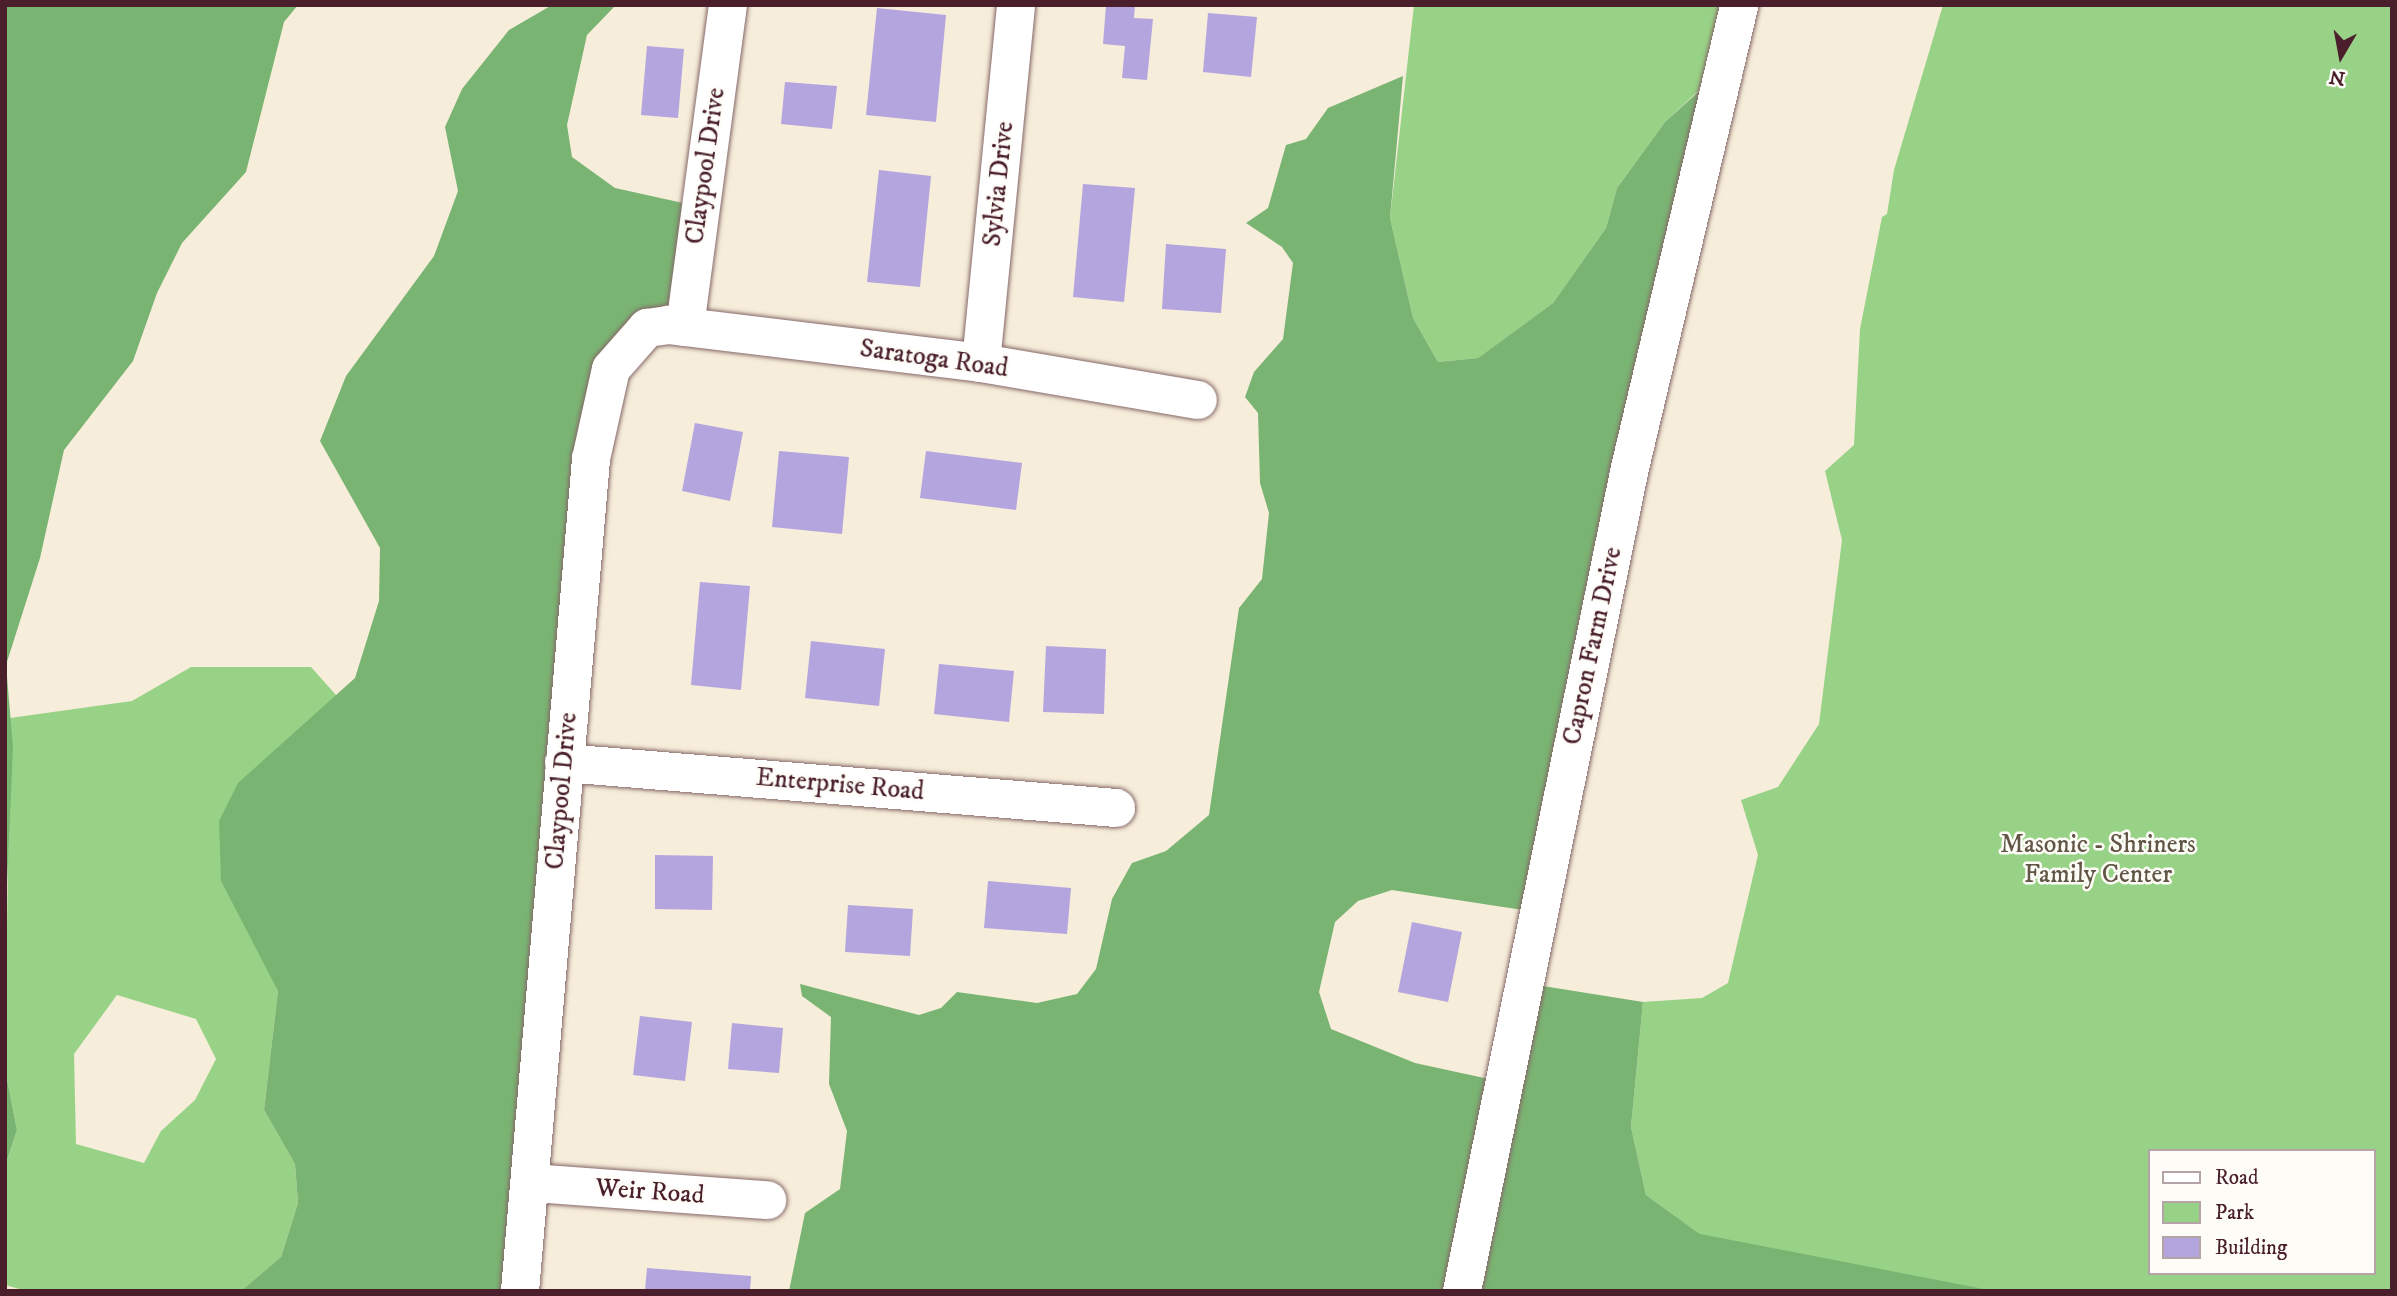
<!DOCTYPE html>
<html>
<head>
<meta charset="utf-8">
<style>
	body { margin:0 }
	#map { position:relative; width:2397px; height:1296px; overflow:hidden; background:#f6edda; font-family:"IM FELL DW Pica",serif }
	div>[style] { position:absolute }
	.green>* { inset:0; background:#98d286 }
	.forest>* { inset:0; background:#7ab473 }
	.building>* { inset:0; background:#b5a5df }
	.roads { filter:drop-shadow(0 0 2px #866768) drop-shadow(0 0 2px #866768) }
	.minor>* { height:38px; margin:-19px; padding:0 19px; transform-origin:19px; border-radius:19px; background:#fff }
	span { translate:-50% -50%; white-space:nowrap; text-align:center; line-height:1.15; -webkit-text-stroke:5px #fdfcf7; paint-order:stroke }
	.street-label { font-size:26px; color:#4a1f2b }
	.park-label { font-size:26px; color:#615546 }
	.frame { position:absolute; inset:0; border:7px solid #4a1f2b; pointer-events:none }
	.legend { position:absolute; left:2148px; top:1149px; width:228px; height:126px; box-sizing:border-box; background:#fdfcf7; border:2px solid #b5a4a5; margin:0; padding:9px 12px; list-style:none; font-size:21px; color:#4a1f2b }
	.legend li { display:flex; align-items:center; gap:14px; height:35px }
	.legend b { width:35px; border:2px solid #b5a4a5 }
	.north { position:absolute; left:2306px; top:21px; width:70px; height:70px; -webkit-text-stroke:5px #fdfcf7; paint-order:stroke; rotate:190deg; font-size:19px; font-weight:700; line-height:28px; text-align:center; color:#4a1f2b }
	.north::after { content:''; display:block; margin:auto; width:24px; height:32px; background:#4a1f2b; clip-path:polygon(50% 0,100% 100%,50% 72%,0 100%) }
</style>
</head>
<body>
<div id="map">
	<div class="green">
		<i style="clip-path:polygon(1414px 5px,1738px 5px,1710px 80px,1665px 122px,1617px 188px,1606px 228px,1553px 303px,1478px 358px,1438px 362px,1413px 318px,1390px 218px)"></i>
		<i style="clip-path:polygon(evenodd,1943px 5px,2392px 5px,2392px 1291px,1701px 1291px,1700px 1234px,1646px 1195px,1631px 1127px,1643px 1002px,1702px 998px,1728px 983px,1758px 855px,1741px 800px,1778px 787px,1819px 724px,1842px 540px,1825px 471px,1854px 445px,1860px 329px,1882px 217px,1887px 214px,1894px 170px,1943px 5px,2150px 1151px,2374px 1151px,2374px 1273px,2150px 1273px,2150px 1151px)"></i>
		<i style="clip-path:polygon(evenodd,191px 667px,311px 667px,336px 695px,265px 959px,278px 991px,264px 1110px,295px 1164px,298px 1203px,281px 1257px,241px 1291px,27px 1291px,5px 1285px,5px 1166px,17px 1130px,5px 1069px,10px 718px,132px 701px,191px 667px,117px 995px,196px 1019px,216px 1059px,195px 1100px,161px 1131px,144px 1163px,76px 1144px,74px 1054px,117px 995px)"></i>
	</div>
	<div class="forest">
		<i style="clip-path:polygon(5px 5px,298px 5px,284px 22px,246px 172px,182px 243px,157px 293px,133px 361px,64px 450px,40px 558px,6px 665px,13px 747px,5px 932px)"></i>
		<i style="clip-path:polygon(552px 5px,614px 7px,587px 35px,567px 125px,572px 157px,615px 188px,692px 205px,670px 324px,611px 368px,516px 1291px,241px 1291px,281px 1257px,298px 1203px,295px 1164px,264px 1110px,278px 991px,221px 881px,219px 821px,238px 783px,355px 678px,379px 601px,380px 548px,320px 441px,346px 376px,434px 256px,458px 191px,445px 127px,462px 89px,509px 30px)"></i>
		<i style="clip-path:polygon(1717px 75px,1535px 912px,1392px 890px,1358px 901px,1335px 922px,1319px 992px,1331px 1029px,1415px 1063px,1498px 1081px,1524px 983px,1643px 1002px,1631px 1127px,1646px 1195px,1700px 1234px,1994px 1291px,789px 1291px,805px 1213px,840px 1189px,847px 1131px,829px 1084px,831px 1017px,802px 996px,800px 984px,919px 1015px,941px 1008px,957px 992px,1037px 1003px,1077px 994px,1096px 969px,1112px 899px,1132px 863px,1166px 851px,1209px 815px,1239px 608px,1262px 579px,1269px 513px,1260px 483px,1258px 413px,1245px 397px,1254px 372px,1283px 339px,1293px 263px,1282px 247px,1246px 223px,1268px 208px,1286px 145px,1306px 139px,1328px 108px,1403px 76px,1390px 218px,1413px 318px,1438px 362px,1478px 358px,1553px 303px,1606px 228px,1617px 188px,1665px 122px)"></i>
		<i style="clip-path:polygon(5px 1069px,17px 1130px,5px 1166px)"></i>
	</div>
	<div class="building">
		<i style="clip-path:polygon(1106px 5px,1135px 5px,1134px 18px,1153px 19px,1147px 80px,1122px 78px,1125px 46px,1103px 44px)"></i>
		<i style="clip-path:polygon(877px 8px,946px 15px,936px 122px,866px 115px)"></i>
		<i style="clip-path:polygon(1208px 13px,1257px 17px,1251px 77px,1203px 72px)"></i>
		<i style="clip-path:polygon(647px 46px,684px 49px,678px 118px,641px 115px)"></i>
		<i style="clip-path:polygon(785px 82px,837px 86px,832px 129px,781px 124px)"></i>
		<i style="clip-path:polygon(879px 170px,931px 176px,920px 287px,867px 282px)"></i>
		<i style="clip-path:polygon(1083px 184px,1135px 188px,1124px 302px,1073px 297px)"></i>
		<i style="clip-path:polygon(1166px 244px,1226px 249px,1221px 313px,1162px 309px)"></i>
		<i style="clip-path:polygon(695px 423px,743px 432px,730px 501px,682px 491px)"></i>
		<i style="clip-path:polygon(779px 451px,849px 457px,842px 534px,772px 527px)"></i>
		<i style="clip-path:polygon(926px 451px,1022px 463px,1016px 510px,920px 498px)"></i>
		<i style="clip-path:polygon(700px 582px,750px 586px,741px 690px,691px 685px)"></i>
		<i style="clip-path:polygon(811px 641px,885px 649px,879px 706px,805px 698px)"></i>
		<i style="clip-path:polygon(1046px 646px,1106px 649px,1104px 714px,1043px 712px)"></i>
		<i style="clip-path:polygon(939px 664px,1014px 671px,1009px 722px,934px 714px)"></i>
		<i style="clip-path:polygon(655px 855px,713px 856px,712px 910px,655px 909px)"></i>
		<i style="clip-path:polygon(988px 881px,1071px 888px,1067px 934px,984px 928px)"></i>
		<i style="clip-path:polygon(848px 905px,913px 909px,910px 956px,845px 952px)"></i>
		<i style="clip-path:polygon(1412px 922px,1462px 932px,1448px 1002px,1398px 992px)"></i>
		<i style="clip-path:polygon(640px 1016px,692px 1022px,685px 1081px,633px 1075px)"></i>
		<i style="clip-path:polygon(732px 1023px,783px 1028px,779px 1073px,728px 1069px)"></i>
		<i style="clip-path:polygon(647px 1268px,751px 1276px,750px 1291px,645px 1291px)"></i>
	</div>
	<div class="roads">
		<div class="minor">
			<i style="left:685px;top:327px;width:325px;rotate:-82.4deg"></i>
			<i style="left:981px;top:363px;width:360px;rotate:-84.4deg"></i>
			<i style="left:564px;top:763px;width:554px;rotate:4.66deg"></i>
			<i style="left:533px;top:1183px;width:235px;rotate:4.2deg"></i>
			<i style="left:520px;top:1291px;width:835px;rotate:-85.12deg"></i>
			<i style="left:591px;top:459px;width:92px;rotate:-77.5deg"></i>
			<i style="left:611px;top:369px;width:55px;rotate:-48.7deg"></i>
			<i style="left:647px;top:328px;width:21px;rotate:-8deg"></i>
			<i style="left:668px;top:325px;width:315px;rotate:6.9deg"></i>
			<i style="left:981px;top:363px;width:220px;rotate:9.7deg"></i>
			<i style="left:1462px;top:1291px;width:836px;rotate:-78.47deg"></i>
			<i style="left:1629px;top:472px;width:480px;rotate:-76.7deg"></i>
		</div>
	</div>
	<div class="street-label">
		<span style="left:706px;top:166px;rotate:-82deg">Claypool Drive</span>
		<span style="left:999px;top:184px;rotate:-84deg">Sylvia Drive</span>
		<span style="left:934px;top:359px;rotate:8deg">Saratoga Road</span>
		<span style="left:1593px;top:646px;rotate:-78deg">Capron Farm Drive</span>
		<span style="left:840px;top:785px;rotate:5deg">Enterprise Road</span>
		<span style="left:562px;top:791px;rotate:-85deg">Claypool Drive</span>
		<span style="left:650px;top:1192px;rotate:4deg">Weir Road</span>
	</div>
	<div class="park-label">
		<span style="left:2098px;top:860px">Masonic - Shriners<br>Family Center</span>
	</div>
	<div class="frame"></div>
	<ul class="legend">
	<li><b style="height:9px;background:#fff"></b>Road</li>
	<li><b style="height:19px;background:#98d286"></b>Park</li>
	<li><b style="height:19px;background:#b5a5df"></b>Building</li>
	</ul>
	<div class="north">N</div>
</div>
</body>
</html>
